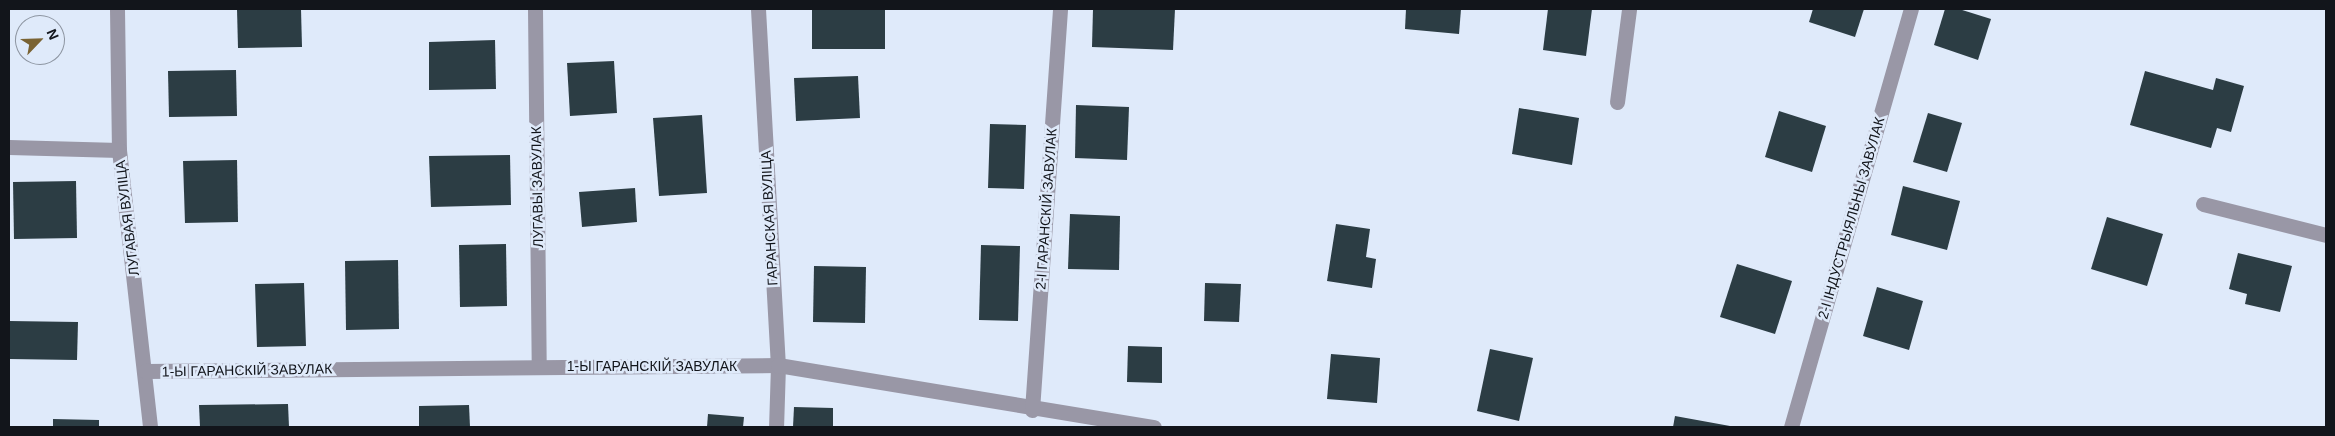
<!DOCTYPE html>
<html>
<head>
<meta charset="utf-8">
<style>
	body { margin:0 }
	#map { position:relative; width:2335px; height:436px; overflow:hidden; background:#dfeafa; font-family:Helvetica,sans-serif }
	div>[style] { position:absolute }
	.building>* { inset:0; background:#2c3d44 }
	.minor>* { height:15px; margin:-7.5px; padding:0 7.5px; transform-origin:7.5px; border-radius:7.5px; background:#9997a6 }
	span { translate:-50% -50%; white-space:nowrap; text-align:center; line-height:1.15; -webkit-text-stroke:5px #dfeafa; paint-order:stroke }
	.street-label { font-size:14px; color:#12151b }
	.frame { position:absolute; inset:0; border:10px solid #12151b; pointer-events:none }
	.north { position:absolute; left:15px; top:15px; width:50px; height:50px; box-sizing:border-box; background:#dfeafa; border:1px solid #8d95a1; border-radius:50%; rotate:66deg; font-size:14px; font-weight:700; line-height:20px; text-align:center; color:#12151b }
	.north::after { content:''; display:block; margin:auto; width:18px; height:22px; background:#7a6333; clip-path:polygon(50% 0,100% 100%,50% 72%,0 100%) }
</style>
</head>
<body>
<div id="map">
	<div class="building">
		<i style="clip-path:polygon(237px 9px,301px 9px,302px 47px,238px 48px)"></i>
		<i style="clip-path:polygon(812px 9px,885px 9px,885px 49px,812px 49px)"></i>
		<i style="clip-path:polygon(1093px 9px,1175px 9px,1173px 50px,1092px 47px)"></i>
		<i style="clip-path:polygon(1406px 9px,1461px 9px,1459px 34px,1405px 29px)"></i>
		<i style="clip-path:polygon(1548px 9px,1592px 9px,1586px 56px,1543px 50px)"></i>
		<i style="clip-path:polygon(1813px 9px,1864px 9px,1855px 37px,1809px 22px)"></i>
		<i style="clip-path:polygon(1945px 9px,1959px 9px,1991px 19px,1978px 60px,1934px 45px)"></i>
		<i style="clip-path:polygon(495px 40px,496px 89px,429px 90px,429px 42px)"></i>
		<i style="clip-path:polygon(614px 61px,617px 113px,570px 116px,567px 63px)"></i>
		<i style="clip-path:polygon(236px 70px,237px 116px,169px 117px,168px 71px)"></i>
		<i style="clip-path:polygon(2145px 71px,2213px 90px,2216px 78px,2244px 86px,2231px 132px,2217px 128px,2211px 148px,2130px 125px)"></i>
		<i style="clip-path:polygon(858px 76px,860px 118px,796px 121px,794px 78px)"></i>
		<i style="clip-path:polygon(1076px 105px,1129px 107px,1127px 160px,1075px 158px)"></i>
		<i style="clip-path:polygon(1519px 108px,1579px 118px,1572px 165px,1512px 154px)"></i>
		<i style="clip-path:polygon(1779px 111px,1826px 126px,1812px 172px,1765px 157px)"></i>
		<i style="clip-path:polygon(1928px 113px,1962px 123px,1947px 172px,1913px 162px)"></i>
		<i style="clip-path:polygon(702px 115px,707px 193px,659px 196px,653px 118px)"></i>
		<i style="clip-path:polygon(990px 124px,1026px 125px,1024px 189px,988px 188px)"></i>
		<i style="clip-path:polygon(510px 155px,511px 205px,431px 207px,429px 156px)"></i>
		<i style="clip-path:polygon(237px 160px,238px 222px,185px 223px,183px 161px)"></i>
		<i style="clip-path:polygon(76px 181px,77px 238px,14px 239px,13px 182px)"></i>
		<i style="clip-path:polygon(1903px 186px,1960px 201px,1947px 250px,1891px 235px)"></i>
		<i style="clip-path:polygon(635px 188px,637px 222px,582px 227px,579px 192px)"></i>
		<i style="clip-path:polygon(1070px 214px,1120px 216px,1119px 270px,1068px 269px)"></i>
		<i style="clip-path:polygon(2107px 217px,2163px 234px,2147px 286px,2091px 269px)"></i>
		<i style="clip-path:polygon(1336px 224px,1370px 229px,1366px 257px,1376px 259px,1372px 288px,1327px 281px)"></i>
		<i style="clip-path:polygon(506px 244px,507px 306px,460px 307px,459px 245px)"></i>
		<i style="clip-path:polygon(981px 245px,1020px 246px,1018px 321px,979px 320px)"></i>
		<i style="clip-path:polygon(2238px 253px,2292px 266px,2280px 312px,2245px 304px,2247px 294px,2229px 289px)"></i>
		<i style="clip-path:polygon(398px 260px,399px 329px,346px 330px,345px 261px)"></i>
		<i style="clip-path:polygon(1737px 264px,1792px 281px,1775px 334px,1720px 317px)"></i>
		<i style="clip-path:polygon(814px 266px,866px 267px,865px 323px,813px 322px)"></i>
		<i style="clip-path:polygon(304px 283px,306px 346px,257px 347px,255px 284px)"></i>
		<i style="clip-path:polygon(1205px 283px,1241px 284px,1239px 322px,1204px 321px)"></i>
		<i style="clip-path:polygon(1877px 287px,1923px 301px,1909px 350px,1863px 336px)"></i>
		<i style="clip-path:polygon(9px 321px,78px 322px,77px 360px,9px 359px)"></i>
		<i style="clip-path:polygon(1128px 346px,1162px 347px,1162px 383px,1127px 382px)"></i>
		<i style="clip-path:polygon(1490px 349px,1533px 358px,1519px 421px,1477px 411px)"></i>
		<i style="clip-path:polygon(1331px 354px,1380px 358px,1377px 403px,1327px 399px)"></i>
		<i style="clip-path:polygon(288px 404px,289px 427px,200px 427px,199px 405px)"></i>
		<i style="clip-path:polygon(469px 405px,470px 427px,419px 427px,419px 406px)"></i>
		<i style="clip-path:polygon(794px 407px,833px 408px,833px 427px,793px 427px)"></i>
		<i style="clip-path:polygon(708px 414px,744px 417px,743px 427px,707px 427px)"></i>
		<i style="clip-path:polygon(1675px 416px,1730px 426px,1730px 427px,1673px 427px)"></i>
		<i style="clip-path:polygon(53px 419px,99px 420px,99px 427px,53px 427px)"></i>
	</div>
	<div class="minor">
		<i style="left:117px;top:9px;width:141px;rotate:89.2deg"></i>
		<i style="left:119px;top:150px;width:279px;rotate:83.6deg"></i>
		<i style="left:535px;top:9px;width:357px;rotate:89.4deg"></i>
		<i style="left:758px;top:9px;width:357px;rotate:86.8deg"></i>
		<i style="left:778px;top:365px;width:62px;rotate:91.8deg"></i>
		<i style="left:1617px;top:102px;width:94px;rotate:-82.6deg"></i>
		<i style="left:9px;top:147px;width:110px;rotate:1.6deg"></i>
		<i style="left:2203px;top:204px;width:127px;rotate:14.1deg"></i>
		<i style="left:145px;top:371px;width:633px;rotate:-0.54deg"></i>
		<i style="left:778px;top:365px;width:381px;rotate:9.4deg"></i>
		<i style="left:1032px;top:410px;width:402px;rotate:-86deg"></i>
		<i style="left:1791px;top:427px;width:435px;rotate:-74deg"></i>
	</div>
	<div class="street-label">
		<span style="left:537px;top:187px;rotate:-91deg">ЛУГАВЫ ЗАВУЛАК</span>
		<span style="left:1046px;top:209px;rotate:-86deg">2-І ГАРАНСКІЙ ЗАВУЛАК</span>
		<span style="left:127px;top:218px;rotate:-97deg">ЛУГАВАЯ ВУЛІЦА</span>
		<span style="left:769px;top:218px;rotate:-93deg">ГАРАНСКАЯ ВУЛІЦА</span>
		<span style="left:1851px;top:218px;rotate:-74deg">2-І ІНДУСТРЫЯЛЬНЫ ЗАВУЛАК</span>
		<span style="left:652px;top:366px">1-Ы ГАРАНСКІЙ ЗАВУЛАК</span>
		<span style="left:247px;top:370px;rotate:-1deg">1-Ы ГАРАНСКІЙ ЗАВУЛАК</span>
	</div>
	<div class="frame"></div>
	<div class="north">N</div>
</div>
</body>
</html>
